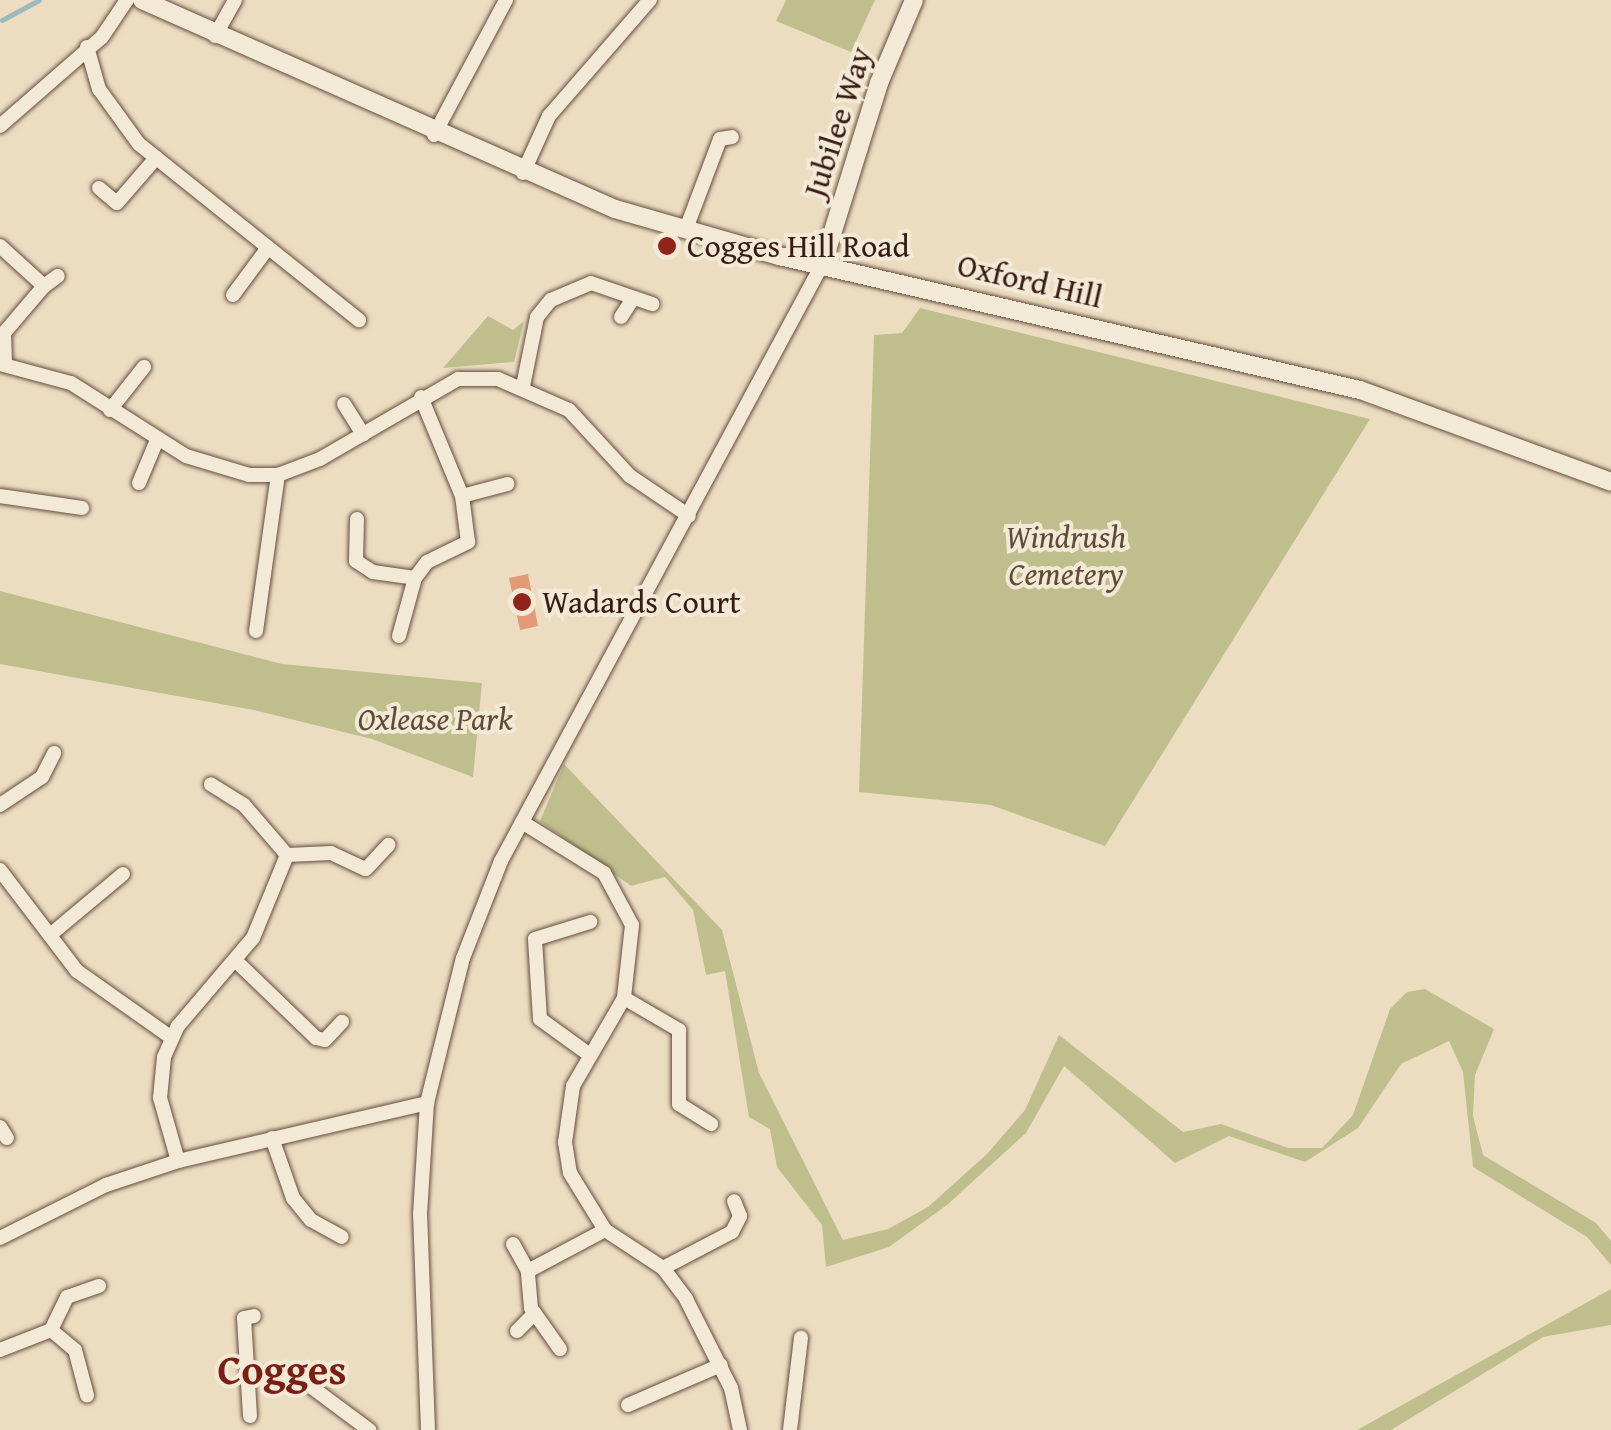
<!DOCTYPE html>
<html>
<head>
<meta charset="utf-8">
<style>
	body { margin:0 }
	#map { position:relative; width:1611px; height:1430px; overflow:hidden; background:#ecddc1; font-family:"Gentium Book Plus",serif }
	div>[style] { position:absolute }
	.green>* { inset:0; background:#bfbf8d }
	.stream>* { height:5px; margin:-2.5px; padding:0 2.5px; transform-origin:2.5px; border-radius:2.5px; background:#9cbabc }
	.building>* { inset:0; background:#e39a76 }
	.roads { filter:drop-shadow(0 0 2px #654c3e) drop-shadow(0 0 2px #654c3e) }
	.minor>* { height:14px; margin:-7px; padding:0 7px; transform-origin:7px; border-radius:7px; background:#f3e9d7 }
	.tertiary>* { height:18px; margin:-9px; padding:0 9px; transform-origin:9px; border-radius:9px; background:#f3e9d7 }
	.secondary>* { height:18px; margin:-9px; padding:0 9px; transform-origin:9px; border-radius:9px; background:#f3e9d7 }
	.dots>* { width:28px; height:28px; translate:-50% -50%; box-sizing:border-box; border:5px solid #f3e9d7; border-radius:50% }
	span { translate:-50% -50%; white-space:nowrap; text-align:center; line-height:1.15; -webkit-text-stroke:8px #f3e9d7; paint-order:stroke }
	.street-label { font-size:32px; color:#381c12 }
	.poi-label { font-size:32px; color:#381c12 }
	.left { translate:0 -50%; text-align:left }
	.park-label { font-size:32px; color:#604d37; font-style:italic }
	.district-label { font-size:42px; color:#7a1f14; font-weight:700 }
</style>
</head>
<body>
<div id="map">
	<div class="green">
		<i style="clip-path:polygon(786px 0,875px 0,851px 52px,776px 21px)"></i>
		<i style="clip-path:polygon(920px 308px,1370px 419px,1105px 846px,991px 805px,859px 792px,874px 335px,902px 333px)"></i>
		<i style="clip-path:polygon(488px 316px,513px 330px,524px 321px,514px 362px,443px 368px)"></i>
		<i style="clip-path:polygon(0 591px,282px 664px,482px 683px,473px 777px,372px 739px,254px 710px,0 664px)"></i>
		<i style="clip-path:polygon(564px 764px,722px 930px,759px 1073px,843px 1240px,888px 1229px,928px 1207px,987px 1154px,1025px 1110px,1059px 1035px,1183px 1132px,1221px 1124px,1288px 1148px,1322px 1148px,1353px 1115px,1390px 1009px,1407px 992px,1425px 989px,1494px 1029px,1475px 1075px,1473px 1116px,1483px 1155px,1596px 1223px,1611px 1241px,1611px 1265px,1587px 1237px,1473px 1167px,1463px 1072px,1449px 1041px,1401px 1064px,1358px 1128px,1305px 1162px,1229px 1136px,1175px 1163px,1064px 1066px,1026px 1133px,947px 1205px,889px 1247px,826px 1267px,822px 1225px,777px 1167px,770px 1129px,749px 1117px,725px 971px,706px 975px,693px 910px,665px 877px,631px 886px,540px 821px)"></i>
		<i style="clip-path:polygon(1611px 1289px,1611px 1325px,1543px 1337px,1391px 1430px,1357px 1430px)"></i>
	</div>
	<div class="stream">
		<i style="left:2px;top:20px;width:42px;rotate:-28.4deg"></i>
	</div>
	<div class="building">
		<i style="clip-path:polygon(528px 574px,538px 626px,520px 630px,509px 578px)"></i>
	</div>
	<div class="roads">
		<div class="minor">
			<i style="left:215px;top:36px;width:41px;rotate:-60.9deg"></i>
			<i style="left:87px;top:47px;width:44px;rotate:74.1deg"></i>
			<i style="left:99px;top:89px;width:68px;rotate:54deg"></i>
			<i style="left:139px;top:144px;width:282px;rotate:38.7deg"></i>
			<i style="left:0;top:126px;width:135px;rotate:-41.1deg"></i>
			<i style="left:102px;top:37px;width:45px;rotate:-56deg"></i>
			<i style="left:434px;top:135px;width:153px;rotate:-61.9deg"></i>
			<i style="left:523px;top:173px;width:63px;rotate:-65.5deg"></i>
			<i style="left:549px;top:116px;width:154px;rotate:-49deg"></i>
			<i style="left:99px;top:188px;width:23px;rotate:40deg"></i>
			<i style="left:117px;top:203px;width:60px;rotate:-49.1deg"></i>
			<i style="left:686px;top:229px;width:96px;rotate:-69.3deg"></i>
			<i style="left:720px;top:139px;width:12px;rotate:-9deg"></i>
			<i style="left:0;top:246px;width:59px;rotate:42.3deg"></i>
			<i style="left:44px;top:286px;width:62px;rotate:130.4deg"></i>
			<i style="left:4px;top:333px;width:31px;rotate:88deg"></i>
			<i style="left:44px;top:286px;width:17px;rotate:-36deg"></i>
			<i style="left:233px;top:295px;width:57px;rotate:-53.5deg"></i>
			<i style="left:621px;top:317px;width:20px;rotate:-57deg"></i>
			<i style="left:0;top:364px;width:73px;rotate:15deg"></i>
			<i style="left:71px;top:383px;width:136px;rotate:32.4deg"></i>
			<i style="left:186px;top:456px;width:66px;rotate:16.8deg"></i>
			<i style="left:249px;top:475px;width:29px"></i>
			<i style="left:278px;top:475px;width:45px;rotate:-20.9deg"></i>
			<i style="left:320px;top:459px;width:160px;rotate:-30.1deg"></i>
			<i style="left:458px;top:379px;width:40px"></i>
			<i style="left:498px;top:379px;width:77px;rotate:23.6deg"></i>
			<i style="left:569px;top:410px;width:90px;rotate:47.3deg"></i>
			<i style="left:630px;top:476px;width:71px;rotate:34.1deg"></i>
			<i style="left:523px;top:386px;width:70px;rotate:-78.5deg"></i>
			<i style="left:537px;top:317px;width:22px;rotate:-51deg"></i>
			<i style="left:551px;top:300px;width:43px;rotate:-23deg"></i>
			<i style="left:591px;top:283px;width:65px;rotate:19deg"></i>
			<i style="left:344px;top:404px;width:36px;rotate:58deg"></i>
			<i style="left:110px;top:410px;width:55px;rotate:-51.7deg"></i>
			<i style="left:139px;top:483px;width:47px;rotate:-67.3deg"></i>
			<i style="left:0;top:496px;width:83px;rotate:8.3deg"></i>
			<i style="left:462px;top:496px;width:47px;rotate:-14.9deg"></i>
			<i style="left:357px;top:519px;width:42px;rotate:91.4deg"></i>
			<i style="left:356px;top:561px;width:20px;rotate:33deg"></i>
			<i style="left:373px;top:572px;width:42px;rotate:8.1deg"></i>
			<i style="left:415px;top:578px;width:20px;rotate:-53deg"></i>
			<i style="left:427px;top:562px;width:46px;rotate:-26deg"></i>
			<i style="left:468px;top:542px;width:46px;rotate:-97.4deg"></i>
			<i style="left:462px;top:496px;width:107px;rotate:-112.5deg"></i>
			<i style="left:256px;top:631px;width:158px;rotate:-82deg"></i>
			<i style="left:399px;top:636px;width:60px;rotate:-74.6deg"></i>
			<i style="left:0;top:805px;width:50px;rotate:-33.7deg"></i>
			<i style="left:42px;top:777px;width:27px;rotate:-63deg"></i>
			<i style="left:522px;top:822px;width:97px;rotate:31.9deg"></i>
			<i style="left:604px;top:873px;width:59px;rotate:61.7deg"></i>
			<i style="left:632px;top:925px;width:73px;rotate:96.3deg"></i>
			<i style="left:624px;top:998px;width:102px;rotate:120.1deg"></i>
			<i style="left:573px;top:1086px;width:57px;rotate:98.1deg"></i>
			<i style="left:565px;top:1142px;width:31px;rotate:81deg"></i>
			<i style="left:570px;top:1173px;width:67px;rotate:58.4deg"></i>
			<i style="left:605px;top:1230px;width:69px;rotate:33.2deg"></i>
			<i style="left:663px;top:1268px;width:39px;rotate:53deg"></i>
			<i style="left:686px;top:1299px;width:100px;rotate:63.2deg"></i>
			<i style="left:731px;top:1388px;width:43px;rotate:77.9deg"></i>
			<i style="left:287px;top:855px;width:44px;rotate:-2.6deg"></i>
			<i style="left:331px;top:853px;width:38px;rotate:25deg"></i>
			<i style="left:366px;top:869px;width:33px;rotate:-47deg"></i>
			<i style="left:0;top:870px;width:127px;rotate:52.7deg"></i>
			<i style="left:77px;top:971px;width:116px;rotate:35.2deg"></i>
			<i style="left:50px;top:935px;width:95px;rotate:-39.9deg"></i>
			<i style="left:236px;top:961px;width:111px;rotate:43.9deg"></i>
			<i style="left:316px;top:1038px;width:9px;rotate:13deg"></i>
			<i style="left:325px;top:1040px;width:25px;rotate:-47deg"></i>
			<i style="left:624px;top:998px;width:64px;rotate:30.2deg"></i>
			<i style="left:679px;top:1030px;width:74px;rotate:90deg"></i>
			<i style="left:679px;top:1104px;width:38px;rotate:32deg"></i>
			<i style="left:587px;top:1053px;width:58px;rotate:-144.1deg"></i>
			<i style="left:540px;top:1019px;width:80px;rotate:-93.6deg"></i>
			<i style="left:535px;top:939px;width:58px;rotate:-17.2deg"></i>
			<i style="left:0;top:1127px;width:13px;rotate:58deg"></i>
			<i style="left:272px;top:1138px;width:64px;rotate:70.7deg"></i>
			<i style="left:293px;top:1198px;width:28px;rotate:51deg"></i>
			<i style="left:311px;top:1220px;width:35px;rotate:29deg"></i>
			<i style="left:178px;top:1161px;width:66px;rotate:-105.9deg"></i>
			<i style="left:160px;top:1098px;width:41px;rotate:-84.4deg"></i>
			<i style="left:164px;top:1057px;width:34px;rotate:-66deg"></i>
			<i style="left:178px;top:1026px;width:116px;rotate:-49.6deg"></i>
			<i style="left:253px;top:938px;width:90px;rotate:-67.7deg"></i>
			<i style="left:287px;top:855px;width:66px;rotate:-130.7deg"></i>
			<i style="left:244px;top:805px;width:39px;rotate:-148deg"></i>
			<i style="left:0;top:1238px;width:119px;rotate:-26.6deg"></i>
			<i style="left:106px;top:1185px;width:76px;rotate:-18.4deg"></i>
			<i style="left:178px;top:1161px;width:256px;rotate:-13.1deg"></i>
			<i style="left:513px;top:1244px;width:31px;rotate:61deg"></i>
			<i style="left:663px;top:1268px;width:78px;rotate:-27.6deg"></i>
			<i style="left:732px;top:1232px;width:18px;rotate:-63deg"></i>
			<i style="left:740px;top:1216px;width:16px;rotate:-112deg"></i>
			<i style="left:51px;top:1330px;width:31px;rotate:40deg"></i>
			<i style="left:75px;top:1350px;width:47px;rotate:75.1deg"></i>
			<i style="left:517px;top:1331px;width:25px;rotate:-45deg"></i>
			<i style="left:560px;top:1349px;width:50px;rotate:-125.3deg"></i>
			<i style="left:531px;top:1308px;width:37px;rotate:-95deg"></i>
			<i style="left:528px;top:1271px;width:87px;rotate:-28deg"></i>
			<i style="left:0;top:1350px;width:55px;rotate:-21.4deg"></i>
			<i style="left:51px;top:1330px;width:37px;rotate:-64deg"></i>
			<i style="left:67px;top:1297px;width:34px;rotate:-19deg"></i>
			<i style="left:251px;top:1375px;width:47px;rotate:2.4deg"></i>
			<i style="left:298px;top:1377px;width:89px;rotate:36.7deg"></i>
			<i style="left:628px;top:1405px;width:101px;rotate:-23.3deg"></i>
			<i style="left:250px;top:1416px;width:98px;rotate:-93.5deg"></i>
			<i style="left:244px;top:1318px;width:10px;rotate:-11deg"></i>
			<i style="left:428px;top:1430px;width:216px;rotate:-92.1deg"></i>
			<i style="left:420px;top:1214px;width:111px;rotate:-86.4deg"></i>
			<i style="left:427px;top:1103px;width:149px;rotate:-76.1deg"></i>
			<i style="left:463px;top:958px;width:104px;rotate:-68.6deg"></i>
			<i style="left:501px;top:861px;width:679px;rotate:-61.7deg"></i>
			<i style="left:790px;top:1430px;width:93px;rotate:-83.2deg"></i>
		</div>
		<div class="tertiary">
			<i style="left:823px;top:263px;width:189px;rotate:-72.7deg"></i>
			<i style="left:879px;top:83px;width:90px;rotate:-67.1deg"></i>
		</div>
		<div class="secondary">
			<i style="left:142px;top:0;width:517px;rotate:23.84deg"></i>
			<i style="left:615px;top:209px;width:171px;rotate:16deg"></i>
			<i style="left:779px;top:256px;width:596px;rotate:12.99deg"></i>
			<i style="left:1360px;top:390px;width:267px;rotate:20.1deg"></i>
		</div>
	</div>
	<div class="dots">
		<i style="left:667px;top:246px;background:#8f2418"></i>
		<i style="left:522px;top:602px;background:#8f2418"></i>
	</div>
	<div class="street-label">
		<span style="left:838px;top:122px;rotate:-72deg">Jubilee Way</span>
		<span style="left:1030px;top:281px;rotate:13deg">Oxford Hill</span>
	</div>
	<div class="poi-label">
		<span class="left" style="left:687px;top:246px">Cogges Hill Road</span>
		<span class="left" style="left:542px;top:602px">Wadards Court</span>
	</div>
	<div class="park-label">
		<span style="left:1066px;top:556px">Windrush<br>Cemetery</span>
		<span style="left:435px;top:719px">Oxlease Park</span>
	</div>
	<div class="district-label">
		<span style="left:282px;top:1369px">Cogges</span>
	</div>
</div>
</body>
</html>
